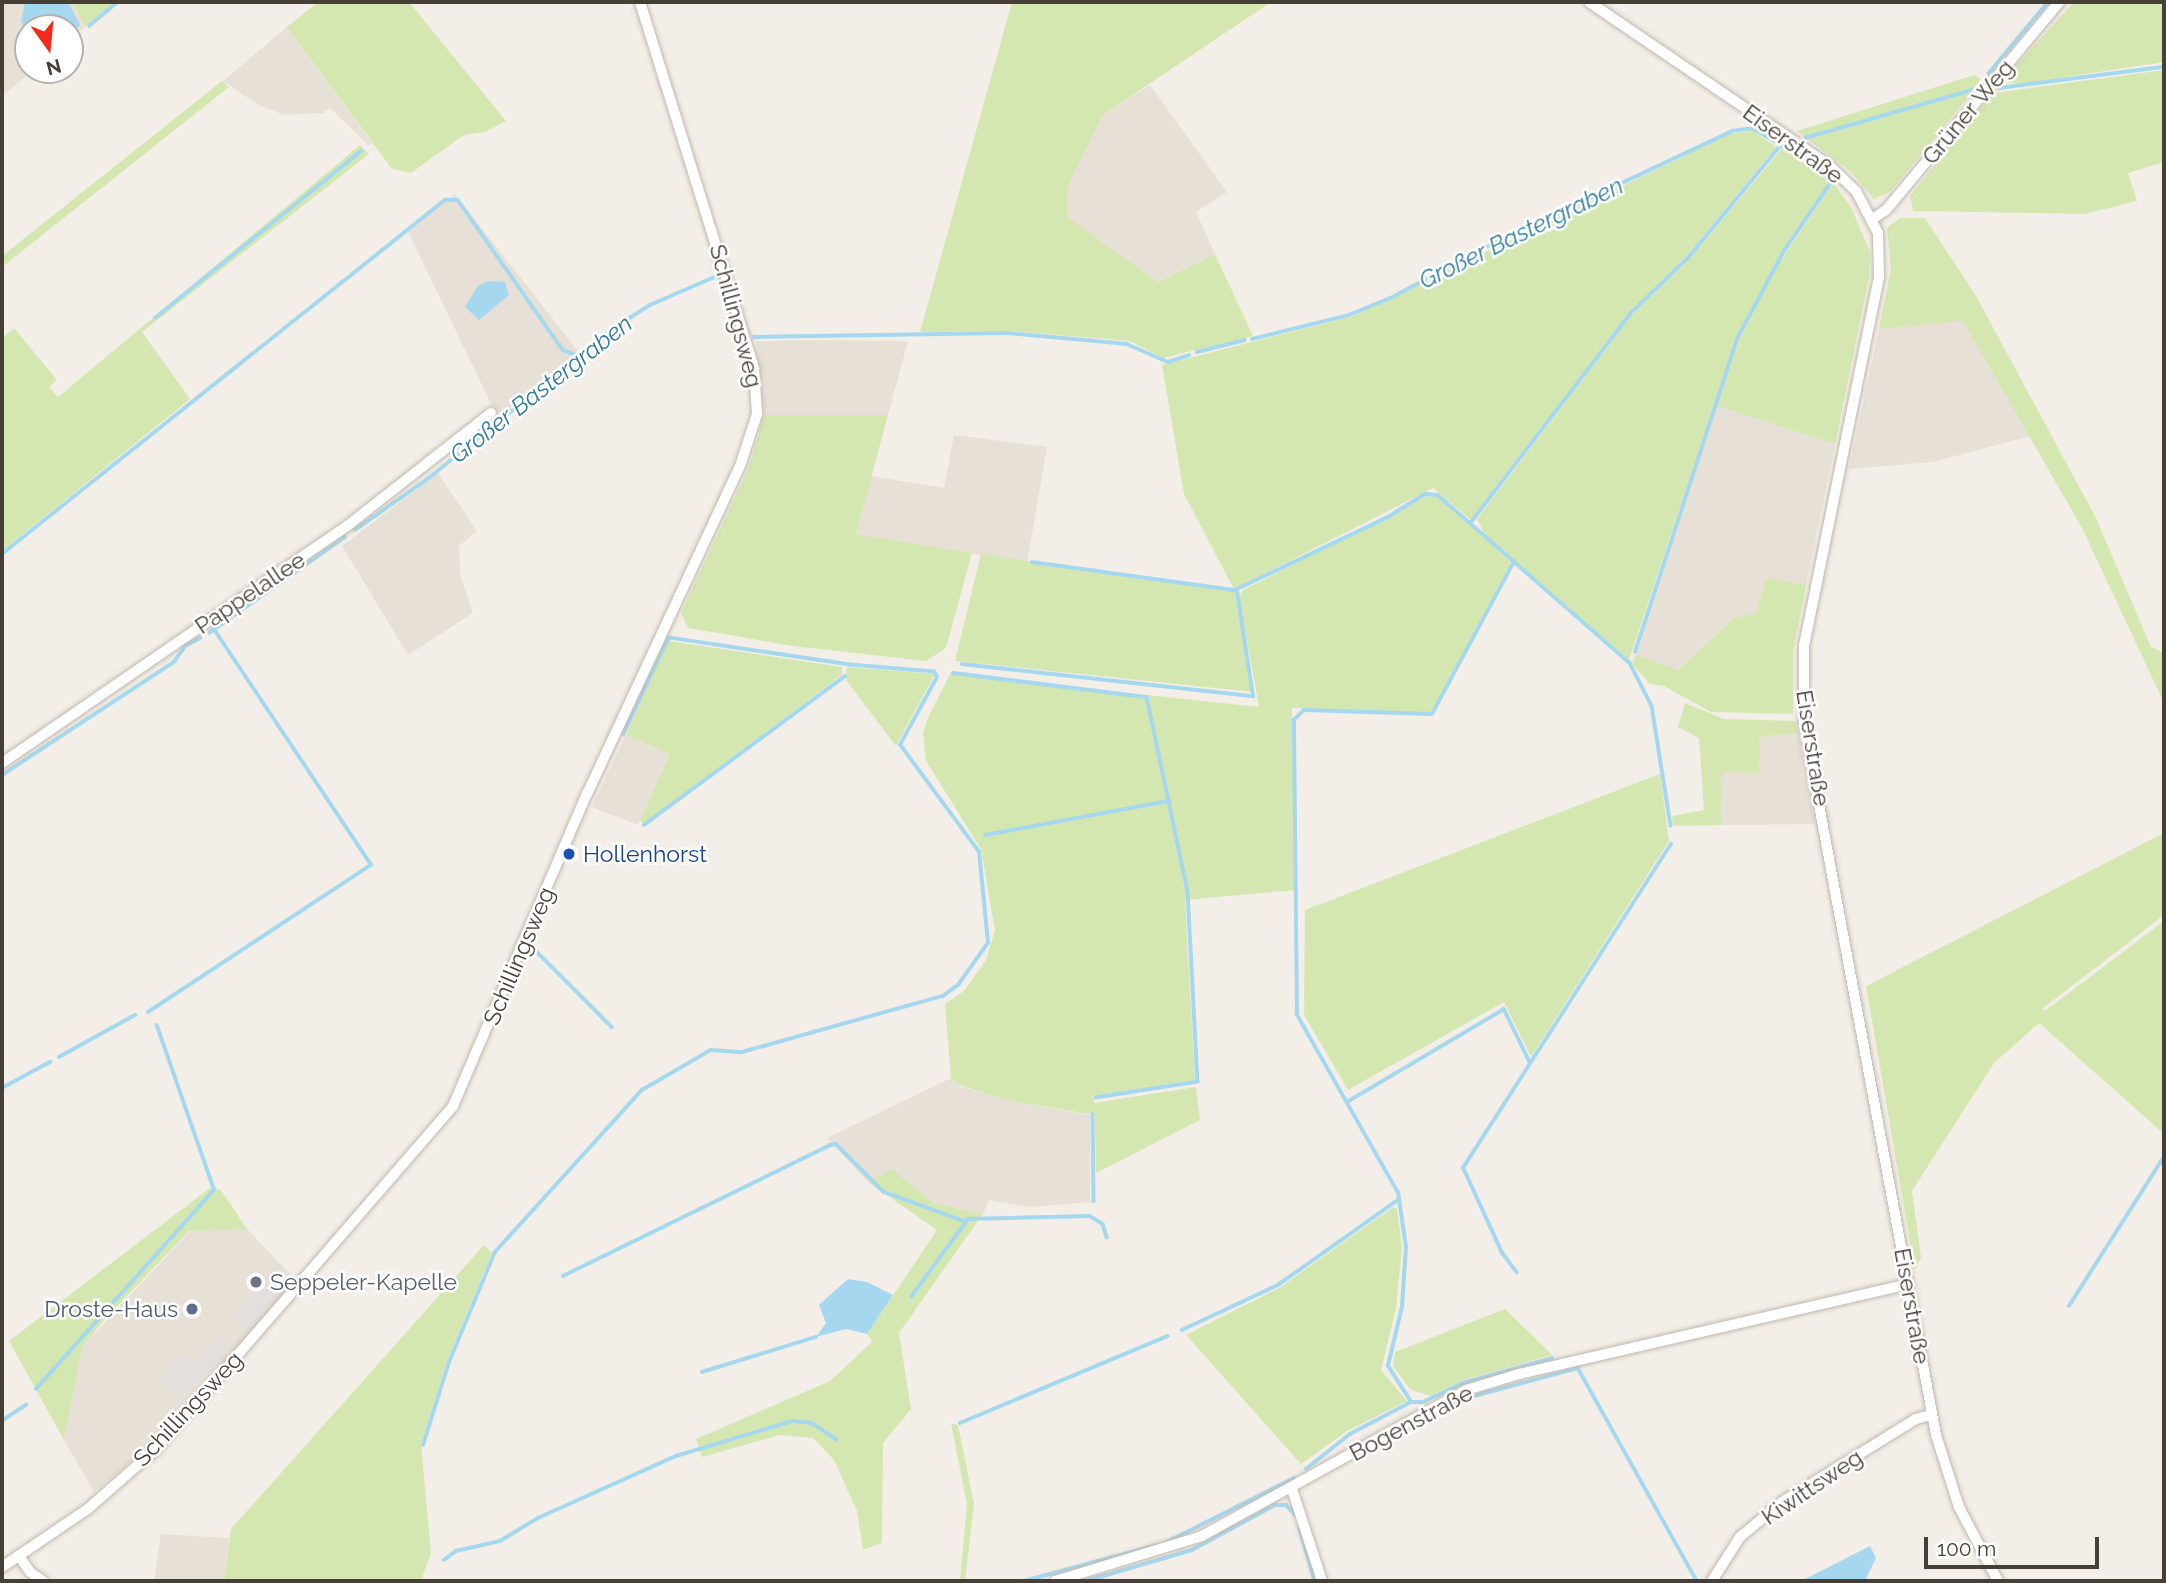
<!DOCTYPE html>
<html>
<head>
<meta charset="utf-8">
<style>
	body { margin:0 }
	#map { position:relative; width:2166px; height:1583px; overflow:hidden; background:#f3efe8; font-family:Raleway,sans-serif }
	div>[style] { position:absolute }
	.residential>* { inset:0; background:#e7e0d6 }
	.green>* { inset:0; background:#d4e7b1 }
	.parking>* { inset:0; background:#e2dfdc }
	.water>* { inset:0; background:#a5d8ef }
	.stream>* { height:3.5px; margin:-1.75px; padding:0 1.75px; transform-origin:1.75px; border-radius:1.75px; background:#a5d8ef }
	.roads { filter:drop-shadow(0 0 2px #c2b8ad) drop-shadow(0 0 2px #c2b8ad) }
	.street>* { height:10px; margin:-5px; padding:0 5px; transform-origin:5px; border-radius:5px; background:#fff }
	.dots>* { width:19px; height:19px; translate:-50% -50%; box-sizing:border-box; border:4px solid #fff; border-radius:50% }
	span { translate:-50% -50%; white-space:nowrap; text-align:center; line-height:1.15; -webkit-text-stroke:5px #fff; paint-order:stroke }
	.street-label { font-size:23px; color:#463f36 }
	.transit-label { font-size:23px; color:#164399 }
	.left { translate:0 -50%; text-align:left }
	.worship-label { font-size:23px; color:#5b616d }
	.service-label { font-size:23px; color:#4e5e75 }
	.right { translate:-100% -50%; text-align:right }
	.water-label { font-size:24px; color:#2f7ba0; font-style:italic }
	.frame { position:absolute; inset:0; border:4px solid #463f36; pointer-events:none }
	.north { position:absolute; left:14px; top:14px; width:70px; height:70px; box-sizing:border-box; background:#fff; border:2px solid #b5b2af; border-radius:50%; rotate:165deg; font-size:19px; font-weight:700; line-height:28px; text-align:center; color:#463f36 }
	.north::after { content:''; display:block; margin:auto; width:24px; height:32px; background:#f5281d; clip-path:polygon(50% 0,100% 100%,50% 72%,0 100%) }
	.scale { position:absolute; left:1924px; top:1537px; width:175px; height:32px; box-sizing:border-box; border:4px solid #463f36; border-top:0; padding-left:9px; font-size:21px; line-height:24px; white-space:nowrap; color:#463f36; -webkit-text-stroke:5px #fff; paint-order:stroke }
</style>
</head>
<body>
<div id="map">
	<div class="residential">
		<i style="clip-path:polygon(2px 2px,72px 2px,85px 27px,70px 39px,70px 28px,28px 28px,28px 70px,33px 70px,2px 96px)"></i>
		<i style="clip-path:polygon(287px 27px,372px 143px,369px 146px,330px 108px,323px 113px,284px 115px,259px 105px,223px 81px)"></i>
		<i style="clip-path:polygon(1150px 85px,1227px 192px,1196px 212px,1215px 254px,1158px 282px,1066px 217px,1068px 186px,1103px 115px)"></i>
		<i style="clip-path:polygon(455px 194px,578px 351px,498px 418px,408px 232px)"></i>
		<i style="clip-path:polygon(1963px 320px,2031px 436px,1933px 462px,1849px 469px,1879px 329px)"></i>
		<i style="clip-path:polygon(756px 341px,822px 340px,908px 341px,888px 415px,764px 415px)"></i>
		<i style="clip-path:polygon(1717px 406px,1835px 444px,1806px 585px,1766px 579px,1756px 613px,1734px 618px,1677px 670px,1636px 655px)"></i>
		<i style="clip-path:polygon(954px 435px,1047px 447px,1027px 563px,856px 534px,871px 476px,944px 488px)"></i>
		<i style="clip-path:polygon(438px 473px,477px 531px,459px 546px,460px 574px,473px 613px,408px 655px,342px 546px)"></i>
		<i style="clip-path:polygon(1798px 733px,1815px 824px,1721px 825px,1722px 772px,1759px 737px)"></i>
		<i style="clip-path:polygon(626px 735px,670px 754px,638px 825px,592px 807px)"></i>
		<i style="clip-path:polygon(951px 1078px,959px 1086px,1006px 1100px,1090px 1115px,1090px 1202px,1030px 1207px,989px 1200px,983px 1214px,951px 1210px,934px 1203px,892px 1169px,868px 1182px,827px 1138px)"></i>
		<i style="clip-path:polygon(247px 1229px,296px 1280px,151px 1445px,94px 1492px,64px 1440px,83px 1346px,190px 1231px)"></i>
		<i style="clip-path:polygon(161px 1534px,229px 1538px,224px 1581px,154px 1581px)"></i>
	</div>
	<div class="green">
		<i style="clip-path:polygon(72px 2px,115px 2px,85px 27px)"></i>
		<i style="clip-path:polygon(318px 2px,409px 2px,506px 121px,485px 132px,464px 135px,411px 173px,392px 169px,287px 27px)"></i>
		<i style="clip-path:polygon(1012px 2px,1271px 2px,1103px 115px,1068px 186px,1067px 217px,1158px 282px,1215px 254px,1253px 336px,1163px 358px,1130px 341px,1009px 331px,920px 332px)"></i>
		<i style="clip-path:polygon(2074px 2px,2164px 2px,2164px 62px,2020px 84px,2001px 82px)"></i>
		<i style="clip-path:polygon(2164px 70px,2164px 162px,2128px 173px,2137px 201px,2085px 214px,1913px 211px,1910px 196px,1993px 93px)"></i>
		<i style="clip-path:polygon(1974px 75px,1982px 80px,1891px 191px,1874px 199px,1850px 171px,1797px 131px)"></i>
		<i style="clip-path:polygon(222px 81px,229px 87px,2px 267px,2px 256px)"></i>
		<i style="clip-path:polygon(1753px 130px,1776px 147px,1686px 257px,1629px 313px,1471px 520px,1433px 488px,1234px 589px,1184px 494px,1162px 365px,1353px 316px,1730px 134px)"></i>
		<i style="clip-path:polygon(360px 145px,369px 154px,142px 332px,190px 399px,2px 551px,2px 338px,14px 328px,57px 380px,49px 387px,58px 397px)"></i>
		<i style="clip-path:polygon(1782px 148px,1830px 181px,1775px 264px,1738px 333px,1629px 660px,1485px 535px,1477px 519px,1631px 316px,1689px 260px)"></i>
		<i style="clip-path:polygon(1833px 183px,1851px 207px,1870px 252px,1869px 277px,1835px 444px,1717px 406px,1741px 335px,1777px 266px)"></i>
		<i style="clip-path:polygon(1900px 218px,1925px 218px,1976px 296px,2096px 518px,2151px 647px,2164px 653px,2164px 703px,2082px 528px,1963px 321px,1879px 329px,1891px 269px,1887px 228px)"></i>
		<i style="clip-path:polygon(764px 415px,888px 415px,856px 534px,972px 553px,946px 648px,926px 661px,793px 646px,688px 628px,681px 613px,749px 467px)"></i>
		<i style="clip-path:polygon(1428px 495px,1438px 497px,1472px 525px,1510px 562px,1509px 569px,1431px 713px,1292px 708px,1295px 890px,1185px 900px,1195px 1080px,1093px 1096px,1094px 1103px,1196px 1087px,1200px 1120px,1096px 1173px,1095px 1115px,1006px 1100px,959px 1085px,951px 1078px,945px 1004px,964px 991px,986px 960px,995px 930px,981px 849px,926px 761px,923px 732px,929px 716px,950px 674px,1259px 707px,1239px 597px,1243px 590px)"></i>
		<i style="clip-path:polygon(981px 554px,1235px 592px,1253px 692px,955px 661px)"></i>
		<i style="clip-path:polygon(1766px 578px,1806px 585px,1793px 652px,1793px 714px,1711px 712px,1664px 686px,1650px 684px,1632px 664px,1636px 655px,1678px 670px,1734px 618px,1756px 613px)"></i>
		<i style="clip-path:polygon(669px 641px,842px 667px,842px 675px,643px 824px,640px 820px,670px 754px,626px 735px)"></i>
		<i style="clip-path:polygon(847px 667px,935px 674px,896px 746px,846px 680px)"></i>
		<i style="clip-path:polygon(1685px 703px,1724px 719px,1795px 721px,1798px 733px,1759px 737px,1760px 773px,1722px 772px,1721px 825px,1673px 826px,1672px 816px,1704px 810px,1699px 738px,1678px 727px)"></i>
		<i style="clip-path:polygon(1660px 774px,1669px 841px,1531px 1057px,1504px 1002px,1348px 1090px,1304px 1015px,1305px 910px)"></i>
		<i style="clip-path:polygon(2164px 833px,2164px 915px,2042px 1009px,2045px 1011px,2164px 921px,2164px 1134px,2039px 1023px,1994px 1063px,1912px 1191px,1921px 1257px,1915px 1270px,1866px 986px)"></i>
		<i style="clip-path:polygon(892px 1169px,934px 1203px,983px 1214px,899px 1333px,911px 1409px,883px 1443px,882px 1543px,863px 1550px,857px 1511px,834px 1460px,813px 1438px,780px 1435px,702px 1457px,696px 1439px,830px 1381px,872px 1342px,867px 1334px,937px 1230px,868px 1182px)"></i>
		<i style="clip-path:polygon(210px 1188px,221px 1190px,247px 1229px,189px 1231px,105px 1319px,83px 1346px,64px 1440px,9px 1341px)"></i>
		<i style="clip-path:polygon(1393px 1207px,1397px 1209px,1402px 1248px,1396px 1308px,1381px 1370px,1407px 1401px,1347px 1431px,1301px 1464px,1186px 1335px,1279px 1288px)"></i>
		<i style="clip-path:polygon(484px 1245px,492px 1253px,448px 1358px,421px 1444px,431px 1553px,421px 1581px,224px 1581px,231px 1529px)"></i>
		<i style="clip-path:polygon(1505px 1309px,1552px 1355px,1463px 1380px,1430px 1396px,1410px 1389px,1393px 1366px,1395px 1352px)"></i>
		<i style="clip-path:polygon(951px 1423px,958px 1425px,974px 1504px,965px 1581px,960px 1581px,967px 1504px)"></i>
	</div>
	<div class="parking">
		<i style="clip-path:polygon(275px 1267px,291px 1281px,247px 1331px,231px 1317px)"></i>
		<i style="clip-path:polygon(218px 1337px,229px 1347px,181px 1400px,158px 1380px,183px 1352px,195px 1362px)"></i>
	</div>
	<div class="water">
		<i style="clip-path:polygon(25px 2px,68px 2px,80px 25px,70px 35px,70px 28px,28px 28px,28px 34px,21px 21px)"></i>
		<i style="clip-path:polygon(488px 281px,505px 282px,509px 295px,479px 320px,465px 307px,478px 286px)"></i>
		<i style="clip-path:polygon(848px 1279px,867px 1282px,893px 1295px,867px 1334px,846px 1329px,816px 1337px,826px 1323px,819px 1305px)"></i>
		<i style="clip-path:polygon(1870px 1546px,1876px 1558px,1865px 1581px,1801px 1581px)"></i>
	</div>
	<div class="stream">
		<i style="left:89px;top:26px;width:38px;rotate:-40deg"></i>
		<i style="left:1988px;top:74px;width:94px;rotate:-50.2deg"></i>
		<i style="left:1999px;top:88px;width:166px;rotate:-7.3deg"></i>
		<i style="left:1805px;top:138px;width:178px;rotate:-16deg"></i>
		<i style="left:724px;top:287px;width:51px;rotate:71.6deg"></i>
		<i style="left:155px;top:318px;width:265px;rotate:-39deg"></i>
		<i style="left:754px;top:337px;width:253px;rotate:-0.9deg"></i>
		<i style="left:1007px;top:333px;width:121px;rotate:5.2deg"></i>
		<i style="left:1127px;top:344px;width:45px;rotate:23.7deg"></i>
		<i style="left:1168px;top:362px;width:22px;rotate:-18deg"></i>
		<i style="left:1252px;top:339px;width:100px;rotate:-13.9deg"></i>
		<i style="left:1349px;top:315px;width:50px;rotate:-22.4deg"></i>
		<i style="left:1395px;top:296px;width:85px;rotate:-29deg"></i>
		<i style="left:1469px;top:255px;width:291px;rotate:-25.2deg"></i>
		<i style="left:1732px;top:131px;width:21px;rotate:-8deg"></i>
		<i style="left:1753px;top:128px;width:50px;rotate:31.2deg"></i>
		<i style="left:1197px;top:352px;width:49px;rotate:-14deg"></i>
		<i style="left:1472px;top:521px;width:260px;rotate:-52.6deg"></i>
		<i style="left:1630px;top:314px;width:81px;rotate:-44deg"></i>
		<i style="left:1688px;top:258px;width:145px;rotate:-50.6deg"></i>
		<i style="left:355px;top:530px;width:90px;rotate:-35.1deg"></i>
		<i style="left:429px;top:478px;width:238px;rotate:-39deg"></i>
		<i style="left:614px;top:328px;width:43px;rotate:-32.6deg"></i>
		<i style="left:650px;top:305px;width:73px;rotate:-23.4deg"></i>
		<i style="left:717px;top:276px;width:7px;rotate:27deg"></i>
		<i style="left:2px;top:554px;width:567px;rotate:-38.63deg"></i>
		<i style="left:445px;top:200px;width:13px"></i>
		<i style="left:458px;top:200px;width:183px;rotate:55deg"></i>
		<i style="left:563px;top:350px;width:17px;rotate:21deg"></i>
		<i style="left:1032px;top:562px;width:205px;rotate:7.9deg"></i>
		<i style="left:1235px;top:590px;width:170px;rotate:-25.5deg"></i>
		<i style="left:1388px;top:517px;width:44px;rotate:-31.9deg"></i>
		<i style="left:1425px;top:494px;width:13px;rotate:4deg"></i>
		<i style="left:1438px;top:495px;width:255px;rotate:41.2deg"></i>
		<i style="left:1630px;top:663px;width:48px;rotate:62.9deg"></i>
		<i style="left:1652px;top:706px;width:121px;rotate:81deg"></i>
		<i style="left:209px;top:633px;width:166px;rotate:-35.2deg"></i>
		<i style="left:1635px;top:652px;width:331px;rotate:-71.9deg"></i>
		<i style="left:1738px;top:337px;width:98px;rotate:-61.9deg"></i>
		<i style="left:1784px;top:251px;width:85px;rotate:-55.6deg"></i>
		<i style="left:1832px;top:181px;width:29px;rotate:-142deg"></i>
		<i style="left:962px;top:664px;width:293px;rotate:6.3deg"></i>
		<i style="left:1253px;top:696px;width:106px;rotate:-98.7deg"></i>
		<i style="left:953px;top:673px;width:195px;rotate:7.1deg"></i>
		<i style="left:1147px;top:697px;width:199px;rotate:78.1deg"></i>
		<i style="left:1188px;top:892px;width:190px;rotate:87deg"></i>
		<i style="left:1198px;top:1082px;width:103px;rotate:171.1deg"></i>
		<i style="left:2px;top:775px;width:206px;rotate:-33.3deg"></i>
		<i style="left:174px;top:662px;width:19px;rotate:-55deg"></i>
		<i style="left:185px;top:646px;width:17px;rotate:-28deg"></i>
		<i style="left:644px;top:825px;width:250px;rotate:-36.5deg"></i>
		<i style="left:985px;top:835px;width:187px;rotate:-10.5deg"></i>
		<i style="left:530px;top:945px;width:116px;rotate:45deg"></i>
		<i style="left:148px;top:1012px;width:267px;rotate:-33.4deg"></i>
		<i style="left:371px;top:865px;width:283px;rotate:-123.7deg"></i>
		<i style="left:59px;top:1057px;width:87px;rotate:-28.9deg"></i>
		<i style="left:2px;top:1088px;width:55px;rotate:-28.4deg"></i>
		<i style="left:1347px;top:1102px;width:182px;rotate:-30.6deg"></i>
		<i style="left:1504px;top:1009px;width:59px;rotate:63.9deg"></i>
		<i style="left:1093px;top:1114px;width:87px;rotate:89.3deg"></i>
		<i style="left:1517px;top:1273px;width:25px;rotate:-127deg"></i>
		<i style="left:1502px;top:1253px;width:94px;rotate:-114.6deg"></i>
		<i style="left:1463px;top:1168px;width:385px;rotate:-57.3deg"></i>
		<i style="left:563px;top:1276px;width:297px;rotate:-26.1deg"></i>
		<i style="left:830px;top:1145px;width:6px;rotate:-9deg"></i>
		<i style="left:836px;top:1144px;width:68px;rotate:45deg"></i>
		<i style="left:884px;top:1192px;width:85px;rotate:19.9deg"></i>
		<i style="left:911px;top:1297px;width:97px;rotate:-53.8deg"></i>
		<i style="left:968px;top:1219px;width:122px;rotate:-1.4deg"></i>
		<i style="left:1090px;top:1216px;width:15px;rotate:32deg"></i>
		<i style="left:1103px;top:1224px;width:14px;rotate:73deg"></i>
		<i style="left:2069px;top:1306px;width:177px;rotate:-57.5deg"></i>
		<i style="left:1182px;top:1330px;width:106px;rotate:-25.1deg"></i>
		<i style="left:1278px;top:1285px;width:147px;rotate:-35.3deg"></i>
		<i style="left:702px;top:1372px;width:119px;rotate:-17.1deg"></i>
		<i style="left:36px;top:1389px;width:267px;rotate:-48.2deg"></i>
		<i style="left:214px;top:1190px;width:174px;rotate:-109.2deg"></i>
		<i style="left:1474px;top:1396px;width:108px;rotate:-15.1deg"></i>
		<i style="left:1578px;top:1368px;width:244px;rotate:60.8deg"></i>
		<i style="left:1411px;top:1402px;width:12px"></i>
		<i style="left:1423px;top:1402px;width:44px;rotate:-25.4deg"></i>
		<i style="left:1463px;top:1383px;width:92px;rotate:-15.7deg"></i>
		<i style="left:2px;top:1421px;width:29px;rotate:-34deg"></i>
		<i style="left:960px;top:1423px;width:225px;rotate:-22.7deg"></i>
		<i style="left:423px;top:1445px;width:87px;rotate:-72.6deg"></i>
		<i style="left:449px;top:1362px;width:119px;rotate:-67.3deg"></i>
		<i style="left:495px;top:1252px;width:219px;rotate:-47.8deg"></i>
		<i style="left:642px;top:1090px;width:80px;rotate:-30.1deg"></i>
		<i style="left:711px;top:1050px;width:31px;rotate:4deg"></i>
		<i style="left:742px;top:1052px;width:209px;rotate:-15.6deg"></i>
		<i style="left:943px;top:996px;width:19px;rotate:-36deg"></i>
		<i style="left:958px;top:985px;width:52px;rotate:-54.5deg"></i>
		<i style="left:988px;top:943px;width:91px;rotate:-95.6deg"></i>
		<i style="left:979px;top:852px;width:133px;rotate:-126.4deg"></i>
		<i style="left:900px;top:745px;width:77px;rotate:-61.4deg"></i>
		<i style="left:937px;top:677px;width:6px;rotate:-121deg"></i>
		<i style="left:934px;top:672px;width:84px;rotate:-175.2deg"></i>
		<i style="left:850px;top:665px;width:183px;rotate:-171.5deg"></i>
		<i style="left:669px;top:638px;width:106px;rotate:115.1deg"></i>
		<i style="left:1306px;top:1469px;width:56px;rotate:-38.5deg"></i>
		<i style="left:1350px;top:1434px;width:69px;rotate:-27.7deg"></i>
		<i style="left:1411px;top:1402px;width:43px;rotate:-122.6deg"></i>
		<i style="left:1388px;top:1366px;width:61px;rotate:-76.7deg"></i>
		<i style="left:1402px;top:1307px;width:60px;rotate:-86.2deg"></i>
		<i style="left:1406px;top:1247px;width:55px;rotate:-98.4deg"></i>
		<i style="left:1398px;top:1193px;width:205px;rotate:-119.6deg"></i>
		<i style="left:1297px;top:1015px;width:295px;rotate:-90.6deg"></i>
		<i style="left:1294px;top:720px;width:14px;rotate:-45deg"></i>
		<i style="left:1304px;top:710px;width:128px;rotate:1.8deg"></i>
		<i style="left:1432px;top:714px;width:173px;rotate:-61.7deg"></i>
		<i style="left:1300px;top:1529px;width:54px;rotate:73.9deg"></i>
		<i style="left:1167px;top:1542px;width:142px;rotate:-26.7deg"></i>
		<i style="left:444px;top:1560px;width:15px;rotate:-37deg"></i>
		<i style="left:456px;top:1551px;width:45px;rotate:-12.8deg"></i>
		<i style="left:500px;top:1541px;width:44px;rotate:-31.2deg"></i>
		<i style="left:538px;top:1518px;width:151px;rotate:-24.2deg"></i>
		<i style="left:676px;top:1456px;width:122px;rotate:-16.7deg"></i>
		<i style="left:793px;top:1421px;width:19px;rotate:6deg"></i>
		<i style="left:812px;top:1423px;width:29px;rotate:34deg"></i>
		<i style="left:1024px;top:1581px;width:138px;rotate:-15.1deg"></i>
		<i style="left:1086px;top:1581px;width:110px;rotate:-16.3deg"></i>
		<i style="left:1192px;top:1550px;width:94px;rotate:-28.5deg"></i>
		<i style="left:1275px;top:1505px;width:11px"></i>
		<i style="left:1286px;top:1505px;width:14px;rotate:45deg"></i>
	</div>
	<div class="roads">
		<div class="street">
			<i style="left:1589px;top:2px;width:292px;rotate:34.2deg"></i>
			<i style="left:1830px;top:166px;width:36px;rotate:44deg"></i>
			<i style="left:1856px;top:191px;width:47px;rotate:62.4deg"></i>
			<i style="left:1878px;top:233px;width:44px;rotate:88.7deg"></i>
			<i style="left:1879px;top:277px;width:376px;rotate:101.5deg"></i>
			<i style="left:1804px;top:645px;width:79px;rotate:90deg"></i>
			<i style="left:1804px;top:724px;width:723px;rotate:79.48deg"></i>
			<i style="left:1936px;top:1435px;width:76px;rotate:72.3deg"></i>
			<i style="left:1959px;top:1507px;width:84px;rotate:62.2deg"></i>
			<i style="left:1874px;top:218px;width:14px;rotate:-34deg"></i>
			<i style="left:1886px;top:210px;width:271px;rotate:-50.2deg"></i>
			<i style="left:2px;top:763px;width:419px;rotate:-34.5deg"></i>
			<i style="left:347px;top:526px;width:183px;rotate:-38.1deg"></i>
			<i style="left:1292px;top:1489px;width:97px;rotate:71.9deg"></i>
			<i style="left:19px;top:1556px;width:19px;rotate:55deg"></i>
			<i style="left:30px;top:1572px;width:16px;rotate:35deg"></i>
			<i style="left:2px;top:1567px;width:105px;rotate:-34.1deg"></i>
			<i style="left:89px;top:1508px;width:91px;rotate:-41.4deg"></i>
			<i style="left:157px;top:1448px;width:452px;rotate:-49.1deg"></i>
			<i style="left:453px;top:1106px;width:340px;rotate:-66.8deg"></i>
			<i style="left:587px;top:794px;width:365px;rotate:-65deg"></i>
			<i style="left:741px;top:463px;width:52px;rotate:-71.9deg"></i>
			<i style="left:757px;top:414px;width:46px;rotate:-93.7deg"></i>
			<i style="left:754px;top:368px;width:383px;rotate:-107.3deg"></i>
			<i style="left:1055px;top:1581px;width:154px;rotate:-17deg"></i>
			<i style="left:1202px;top:1536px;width:302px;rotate:-28.9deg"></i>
			<i style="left:1466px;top:1390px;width:55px;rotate:-16.8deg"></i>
			<i style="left:1519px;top:1374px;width:399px;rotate:-13deg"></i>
			<i style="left:1712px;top:1581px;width:52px;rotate:-57.5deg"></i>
			<i style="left:1740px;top:1537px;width:55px;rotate:-39.8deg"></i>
			<i style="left:1782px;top:1502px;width:158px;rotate:-31.8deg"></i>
			<i style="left:1916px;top:1419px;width:16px;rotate:-15deg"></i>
		</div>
	</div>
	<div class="dots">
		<i style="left:569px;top:854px;background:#1a4fb4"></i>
		<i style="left:256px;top:1282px;background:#6b7280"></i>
		<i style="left:192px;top:1309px;background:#5c6f8a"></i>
	</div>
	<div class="street-label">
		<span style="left:1968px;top:112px;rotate:-50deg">Grüner Weg</span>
		<span style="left:1793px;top:144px;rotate:36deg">Eiserstraße</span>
		<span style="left:736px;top:316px;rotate:75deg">Schillingsweg</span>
		<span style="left:250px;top:593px;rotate:-34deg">Pappelallee</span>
		<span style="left:1813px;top:748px;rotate:81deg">Eiserstraße</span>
		<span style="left:519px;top:956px;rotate:-67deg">Schillingsweg</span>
		<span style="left:1912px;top:1306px;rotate:80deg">Eiserstraße</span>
		<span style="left:188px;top:1409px;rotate:-47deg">Schillingsweg</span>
		<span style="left:1411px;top:1423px;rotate:-28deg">Bogenstraße</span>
		<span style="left:1812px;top:1487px;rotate:-34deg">Kiwittsweg</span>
	</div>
	<div class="transit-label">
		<span class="left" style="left:583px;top:854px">Hollenhorst</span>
	</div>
	<div class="worship-label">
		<span class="left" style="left:270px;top:1282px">Seppeler-Kapelle</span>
	</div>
	<div class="service-label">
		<span class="right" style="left:178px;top:1309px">Droste-Haus</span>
	</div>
	<div class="water-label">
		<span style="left:1521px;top:233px;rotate:-26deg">Großer Bastergraben</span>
		<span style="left:541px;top:389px;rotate:-38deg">Großer Bastergraben</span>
	</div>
	<div class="frame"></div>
	<div class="north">N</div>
	<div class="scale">100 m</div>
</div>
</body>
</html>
